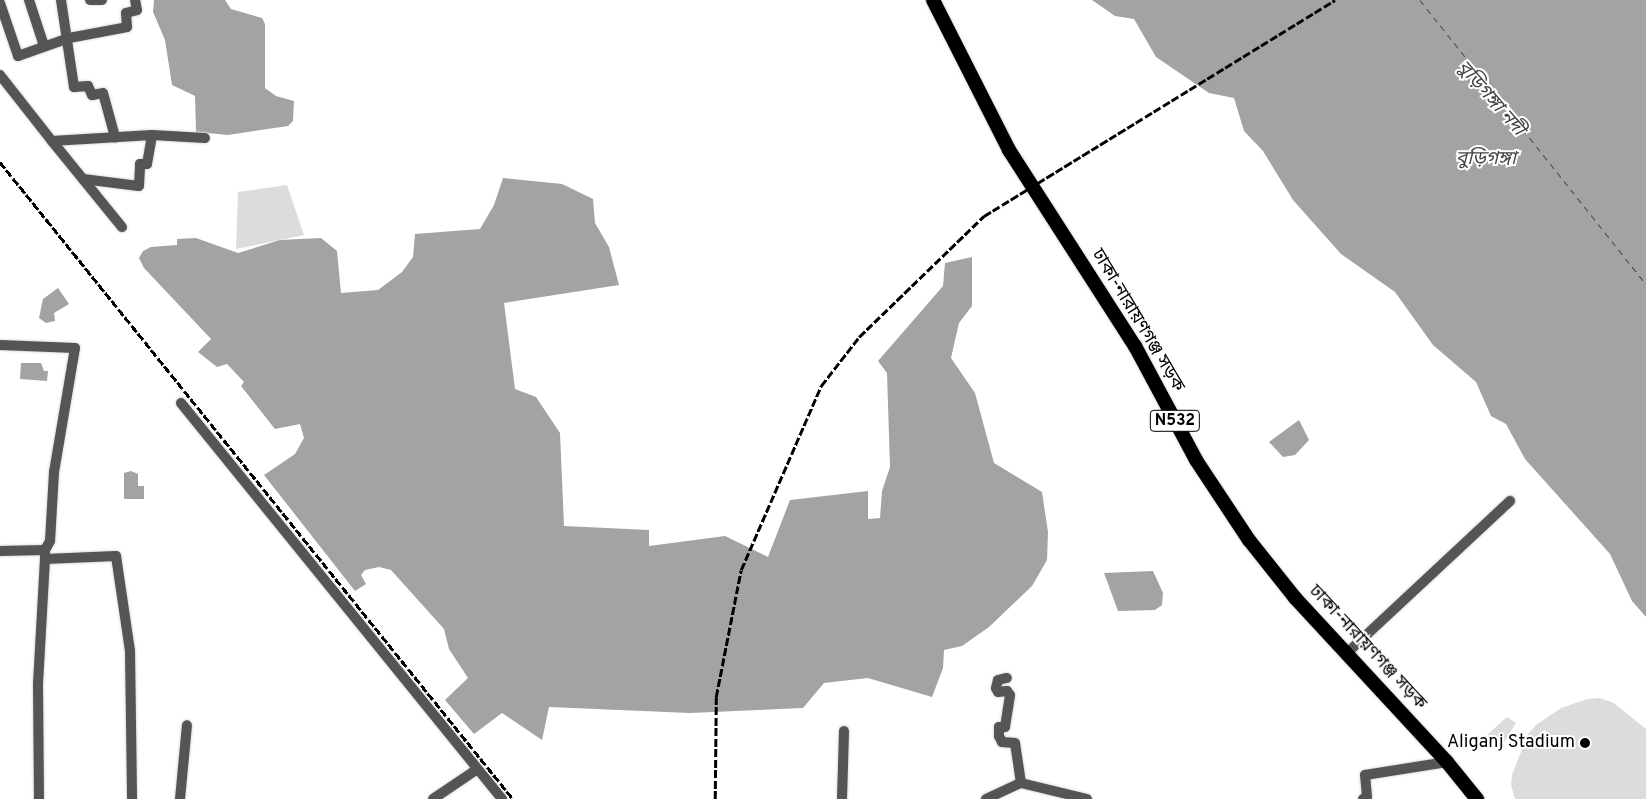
<!DOCTYPE html>
<html>
<head>
<meta charset="utf-8">
<style>
	body { margin:0 }
	#map { position:relative; width:1646px; height:799px; overflow:hidden; background:#fff; font-family:Overpass,"Noto Sans Bengali",sans-serif }
	div>[style] { position:absolute }
	.green>* { inset:0; background:#dcdcdc }
	.water>* { inset:0; background:#a3a3a3 }
	.ferry>* { height:1px; margin-top:-0.5px; transform-origin:0; background:repeating-linear-gradient(90deg,#444 0 6px,transparent 0 11px) }
	.roads { filter:drop-shadow(0 0 1px #dbdbdb) drop-shadow(0 0 1px #dbdbdb) }
	.minor>* { height:10px; margin:-5px; padding:0 5px; transform-origin:5px; border-radius:5px; background:#555 }
	.highway>* { height:14px; margin:-7px; padding:0 7px; transform-origin:7px; border-radius:7px; background:#000 }
	.rail>* { height:2.5px; margin-top:-1.25px; transform-origin:0; background:repeating-linear-gradient(90deg,#000 0 8px,transparent 0 10.5px) }
	.dots>* { width:14px; height:14px; translate:-50% -50%; box-sizing:border-box; border:2px solid #fff; border-radius:50% }
	span { translate:-50% -50%; white-space:nowrap; text-align:center; line-height:1.15; -webkit-text-stroke:4px #fff; paint-order:stroke }
	.shield-label span { padding:1px 4px; background:#fff; border:1px solid; border-radius:4px; -webkit-text-stroke-width:0 }
	.shield-label { font-size:16px; color:#000; font-weight:700 }
	.street-label { font-size:18px; color:#000 }
	.poi-label { font-size:18px; color:#000 }
	.right { translate:-100% -50%; text-align:right }
	.water-label { font-size:19px; color:#444; font-style:italic }
</style>
</head>
<body>
<div id="map">
	<div class="green">
		<i style="clip-path:polygon(287px 185px,304px 235px,236px 249px,238px 192px)"></i>
		<i style="clip-path:polygon(1600px 698px,1614px 703px,1646px 729px,1646px 799px,1515px 799px,1511px 785px,1512px 775px,1528px 734px,1536px 725px,1561px 708px,1587px 699px)"></i>
		<i style="clip-path:polygon(1507px 717px,1516px 723px,1501px 747px,1487px 735px)"></i>
	</div>
	<div class="water">
		<i style="clip-path:polygon(154px 0,225px 0,231px 9px,262px 18px,265px 24px,265px 88px,276px 96px,294px 101px,293px 121px,288px 126px,228px 135px,196px 132px,195px 96px,172px 85px,165px 40px,153px 12px)"></i>
		<i style="clip-path:polygon(1092px 0,1646px 0,1646px 617px,1632px 601px,1610px 554px,1525px 459px,1506px 424px,1491px 416px,1476px 382px,1433px 345px,1395px 292px,1341px 254px,1293px 200px,1263px 151px,1244px 131px,1234px 98px,1209px 93px,1156px 57px,1134px 19px,1115px 16px)"></i>
		<i style="clip-path:polygon(503px 178px,562px 184px,593px 199px,595px 223px,609px 247px,619px 285px,504px 303px,515px 389px,536px 397px,560px 433px,564px 526px,649px 530px,649px 546px,725px 536px,768px 557px,790px 500px,868px 491px,868px 519px,880px 518px,882px 491px,890px 467px,887px 373px,878px 361px,943px 286px,945px 263px,972px 257px,972px 306px,959px 323px,951px 358px,975px 393px,994px 463px,1042px 492px,1048px 532px,1047px 560px,1032px 586px,989px 627px,962px 646px,944px 650px,943px 668px,932px 697px,868px 678px,824px 683px,803px 708px,690px 713px,549px 707px,542px 740px,502px 713px,474px 734px,445px 700px,468px 678px,449px 649px,444px 629px,391px 570px,379px 567px,365px 570px,361px 575px,366px 584px,355px 591px,264px 475px,295px 454px,304px 438px,300px 424px,275px 429px,241px 386px,244px 382px,227px 364px,217px 367px,198px 352px,211px 339px,144px 268px,139px 258px,143px 251px,151px 247px,177px 245px,177px 239px,196px 238px,238px 253px,280px 240px,321px 238px,337px 251px,341px 293px,378px 290px,402px 272px,413px 257px,415px 234px,480px 229px,494px 205px)"></i>
		<i style="clip-path:polygon(58px 288px,69px 304px,54px 313px,55px 321px,46px 323px,39px 318px,43px 299px)"></i>
		<i style="clip-path:polygon(21px 363px,41px 363px,44px 371px,48px 371px,47px 381px,20px 379px)"></i>
		<i style="clip-path:polygon(1299px 420px,1309px 440px,1295px 455px,1283px 457px,1269px 442px)"></i>
		<i style="clip-path:polygon(131px 471px,138px 474px,138px 486px,144px 486px,144px 499px,124px 499px,124px 473px)"></i>
		<i style="clip-path:polygon(1153px 571px,1163px 593px,1162px 605px,1155px 610px,1118px 611px,1104px 573px)"></i>
	</div>
	<div class="ferry">
		<i style="left:1420px;top:0;width:363px;rotate:51.5deg"></i>
	</div>
	<div class="roads">
		<div class="minor">
			<i style="left:29px;top:0;width:48px;rotate:71.9deg"></i>
			<i style="left:61px;top:0;width:88px;rotate:81.5deg"></i>
			<i style="left:74px;top:87px;width:14px;rotate:-4deg"></i>
			<i style="left:88px;top:86px;width:10px;rotate:66deg"></i>
			<i style="left:92px;top:95px;width:11px;rotate:-10deg"></i>
			<i style="left:103px;top:93px;width:46px;rotate:74.7deg"></i>
			<i style="left:90px;top:0;width:12px"></i>
			<i style="left:0;top:3px;width:56px;rotate:71.2deg"></i>
			<i style="left:18px;top:56px;width:54px;rotate:-19.4deg"></i>
			<i style="left:69px;top:38px;width:59px;rotate:-10.7deg"></i>
			<i style="left:127px;top:27px;width:14px;rotate:-94deg"></i>
			<i style="left:126px;top:13px;width:11px;rotate:-15deg"></i>
			<i style="left:137px;top:10px;width:10px;rotate:-101deg"></i>
			<i style="left:0;top:75px;width:84px;rotate:51.8deg"></i>
			<i style="left:52px;top:141px;width:100px;rotate:-3.4deg"></i>
			<i style="left:152px;top:135px;width:53px;rotate:3.2deg"></i>
			<i style="left:52px;top:141px;width:111px;rotate:50.9deg"></i>
			<i style="left:83px;top:179px;width:56px;rotate:7.1deg"></i>
			<i style="left:139px;top:186px;width:22px;rotate:-87deg"></i>
			<i style="left:140px;top:164px;width:7px"></i>
			<i style="left:147px;top:164px;width:29px;rotate:-80deg"></i>
			<i style="left:0;top:345px;width:75px;rotate:2.3deg"></i>
			<i style="left:75px;top:348px;width:126px;rotate:99.6deg"></i>
			<i style="left:54px;top:472px;width:69px;rotate:93.3deg"></i>
			<i style="left:50px;top:541px;width:10px;rotate:119deg"></i>
			<i style="left:181px;top:403px;width:510px;rotate:50.97deg"></i>
			<i style="left:0;top:551px;width:45px;rotate:-1.3deg"></i>
			<i style="left:45px;top:550px;width:9px;rotate:90deg"></i>
			<i style="left:45px;top:559px;width:71px;rotate:-2.4deg"></i>
			<i style="left:116px;top:556px;width:96px;rotate:81.6deg"></i>
			<i style="left:130px;top:651px;width:148px;rotate:89.2deg"></i>
			<i style="left:1347px;top:653px;width:223px;rotate:-43deg"></i>
			<i style="left:1021px;top:783px;width:68px;rotate:13.6deg"></i>
			<i style="left:39px;top:799px;width:115px;rotate:-90.5deg"></i>
			<i style="left:38px;top:684px;width:125px;rotate:-86.8deg"></i>
			<i style="left:180px;top:799px;width:74px;rotate:-84.6deg"></i>
			<i style="left:433px;top:799px;width:52px;rotate:-34deg"></i>
			<i style="left:842px;top:799px;width:68px;rotate:-88.3deg"></i>
			<i style="left:986px;top:799px;width:38px;rotate:-25deg"></i>
			<i style="left:1021px;top:783px;width:40px;rotate:-98.5deg"></i>
			<i style="left:1015px;top:743px;width:13px;rotate:-176deg"></i>
			<i style="left:1002px;top:742px;width:7px;rotate:-117deg"></i>
			<i style="left:999px;top:736px;width:9px;rotate:-90deg"></i>
			<i style="left:999px;top:727px;width:6px"></i>
			<i style="left:1005px;top:727px;width:32px;rotate:-81deg"></i>
			<i style="left:1010px;top:695px;width:5px;rotate:-127deg"></i>
			<i style="left:1007px;top:691px;width:9px;rotate:174deg"></i>
			<i style="left:998px;top:692px;width:4px;rotate:-117deg"></i>
			<i style="left:996px;top:688px;width:8px;rotate:-76deg"></i>
			<i style="left:998px;top:680px;width:9px;rotate:-13deg"></i>
			<i style="left:1363px;top:799px;width:4px;rotate:-27deg"></i>
			<i style="left:1367px;top:797px;width:22px;rotate:-95deg"></i>
			<i style="left:1365px;top:775px;width:83px;rotate:-9deg"></i>
		</div>
		<div class="highway">
			<i style="left:933px;top:0;width:168px;rotate:63.1deg"></i>
			<i style="left:1009px;top:150px;width:233px;rotate:57.3deg"></i>
			<i style="left:1135px;top:346px;width:129px;rotate:61.8deg"></i>
			<i style="left:1196px;top:460px;width:96px;rotate:56.5deg"></i>
			<i style="left:1249px;top:540px;width:75px;rotate:51.5deg"></i>
			<i style="left:1296px;top:599px;width:222px;rotate:47.2deg"></i>
			<i style="left:1447px;top:762px;width:48px;rotate:51deg"></i>
		</div>
	</div>
	<div class="rail">
		<i style="left:0;top:162px;width:818px;rotate:51.15deg"></i>
		<i style="left:715px;top:799px;width:102px;rotate:-89.4deg"></i>
		<i style="left:716px;top:697px;width:129px;rotate:-78.9deg"></i>
		<i style="left:741px;top:570px;width:201px;rotate:-66.5deg"></i>
		<i style="left:821px;top:386px;width:62px;rotate:-52.2deg"></i>
		<i style="left:859px;top:337px;width:174px;rotate:-44.1deg"></i>
		<i style="left:984px;top:216px;width:412px;rotate:-31.6deg"></i>
	</div>
	<div class="dots">
		<i style="left:1585px;top:743px;background:#000"></i>
	</div>
	<div class="shield-label">
		<span style="left:1175px;top:421px">N532</span>
	</div>
	<div class="street-label">
		<span style="left:1137px;top:321px;rotate:59deg">ঢাকা-নারায়ণগঞ্জ সড়ক</span>
		<span style="left:1367px;top:648px;rotate:47deg">ঢাকা-নারায়ণগঞ্জ সড়ক</span>
	</div>
	<div class="poi-label">
		<span class="right" style="left:1575px;top:743px">Aliganj Stadium</span>
	</div>
	<div class="water-label">
		<span style="left:1490px;top:99px;rotate:49deg">বুড়িগঙ্গা নদী</span>
		<span style="left:1486px;top:160px">বুড়িগঙ্গা</span>
	</div>
</div>
</body>
</html>
